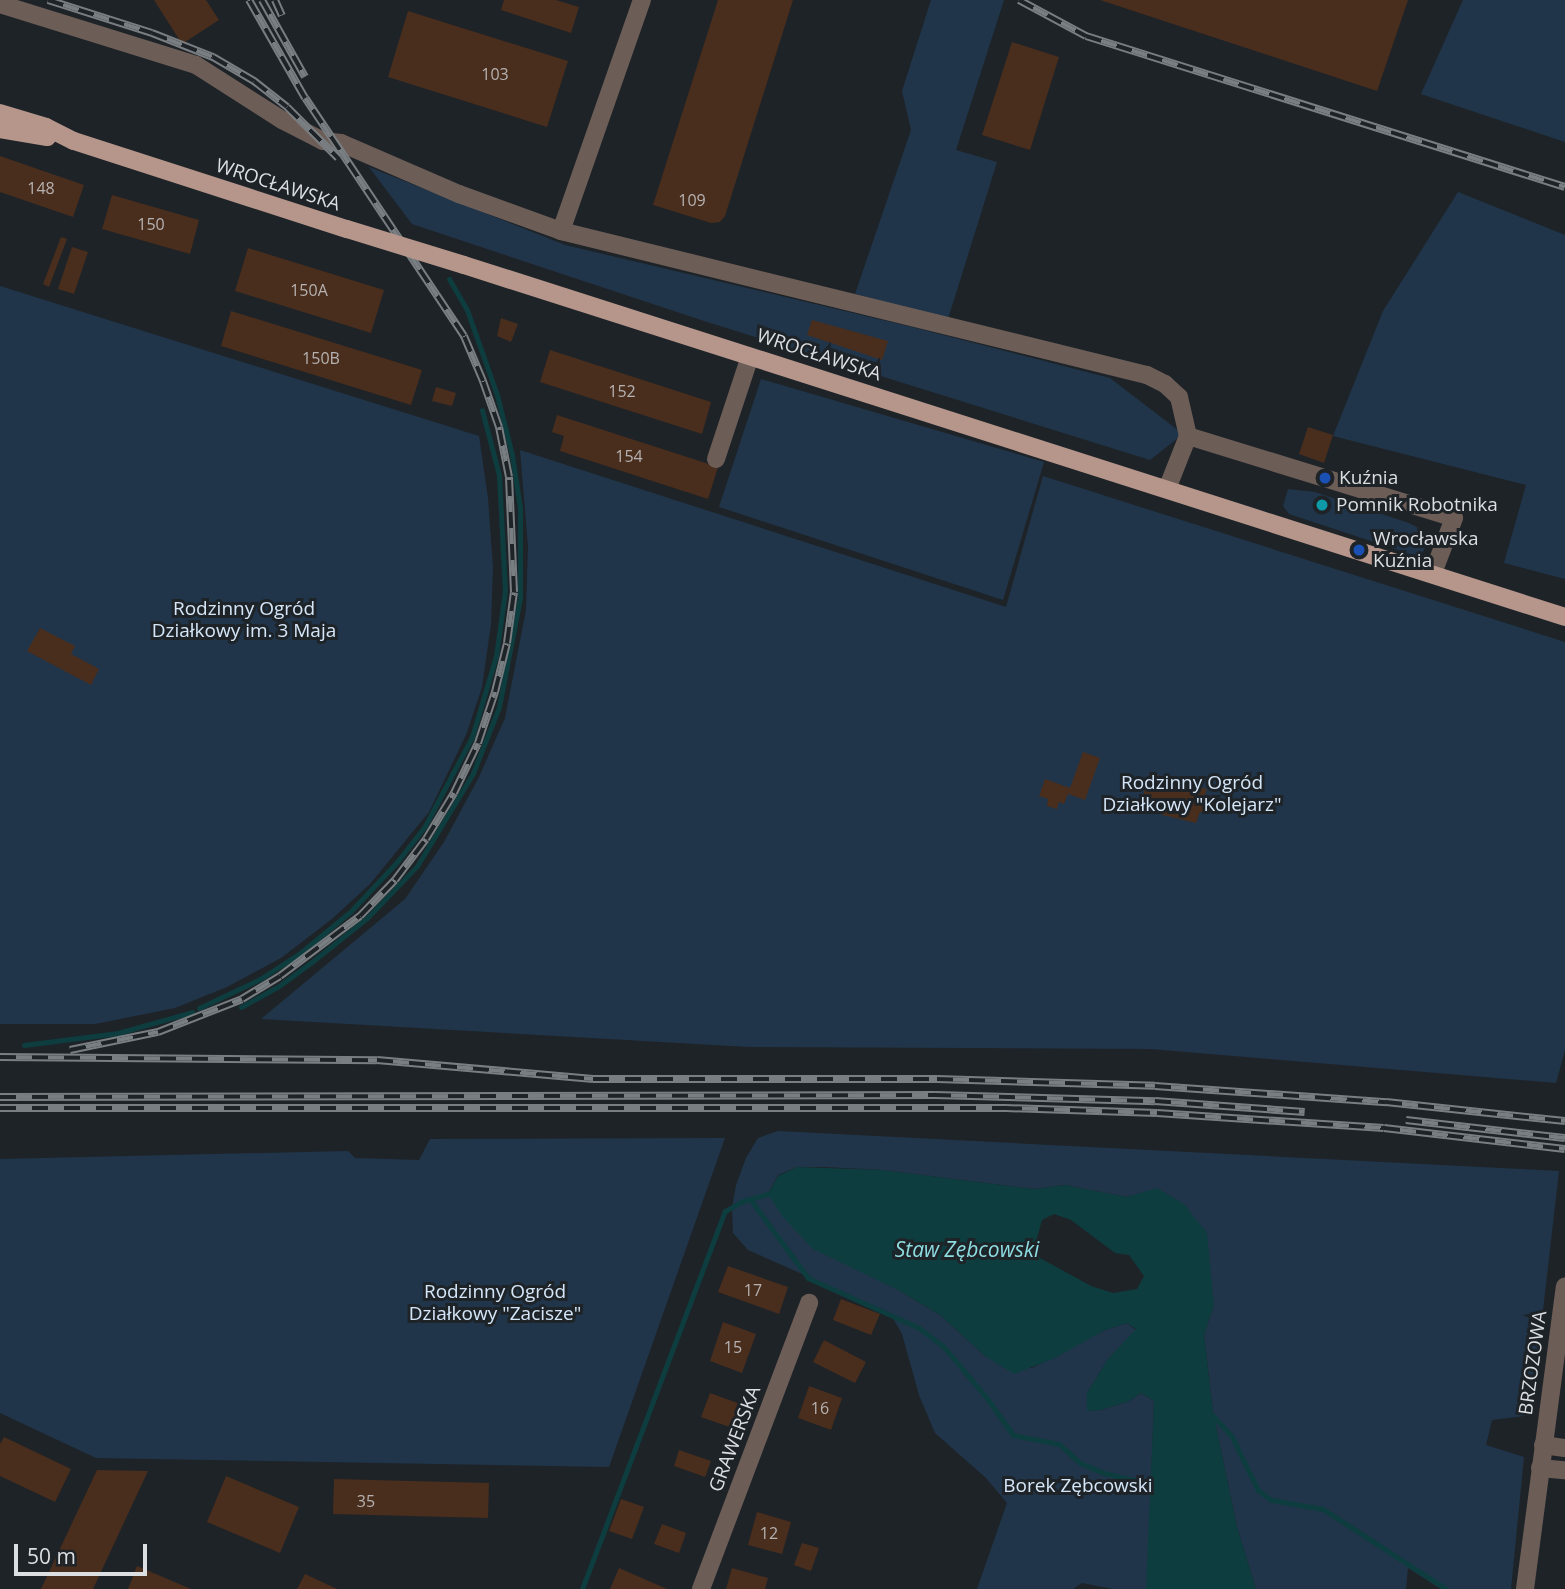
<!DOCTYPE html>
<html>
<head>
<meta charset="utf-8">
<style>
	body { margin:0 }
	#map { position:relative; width:1565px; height:1589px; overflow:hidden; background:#1e2328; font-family:"Open Sans",sans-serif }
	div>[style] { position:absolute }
	.green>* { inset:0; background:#20354a }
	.water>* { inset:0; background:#0e3d3f }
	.stream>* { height:5px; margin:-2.5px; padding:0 2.5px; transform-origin:2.5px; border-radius:2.5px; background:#0e3d3f }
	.building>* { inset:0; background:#492d1d }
	.minor>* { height:18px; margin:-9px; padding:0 9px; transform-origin:9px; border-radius:9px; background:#6c5d57 }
	.major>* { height:18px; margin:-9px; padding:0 9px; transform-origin:9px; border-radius:9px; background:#b6968b }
	.rail>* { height:8px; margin-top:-4px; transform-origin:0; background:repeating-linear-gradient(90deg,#1e2328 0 16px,#797e82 0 32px); box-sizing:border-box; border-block:2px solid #797e82 }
	.major-bridge>* { height:18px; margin:-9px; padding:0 9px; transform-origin:9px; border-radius:9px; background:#b6968b }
	.dots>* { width:19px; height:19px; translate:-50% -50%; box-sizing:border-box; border:4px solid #1e2328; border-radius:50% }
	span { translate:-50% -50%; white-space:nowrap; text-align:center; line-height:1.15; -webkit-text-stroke:6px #1e2328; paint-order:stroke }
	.number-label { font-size:16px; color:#b6b2b1 }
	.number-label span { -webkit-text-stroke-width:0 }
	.street-label { font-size:19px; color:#dbdfe2 }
	.poi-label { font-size:19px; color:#dbdfe2 }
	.left { translate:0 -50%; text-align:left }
	.park-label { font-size:19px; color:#d4e6f8 }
	.water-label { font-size:21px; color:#8cdce0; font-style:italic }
	.scale { position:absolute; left:14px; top:1544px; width:133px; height:32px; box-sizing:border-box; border:4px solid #dbdfe2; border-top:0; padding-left:9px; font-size:21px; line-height:24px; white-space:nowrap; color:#dbdfe2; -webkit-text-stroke:5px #1e2328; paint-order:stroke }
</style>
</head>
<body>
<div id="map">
	<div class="green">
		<i style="clip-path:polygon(931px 0,1004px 0,956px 150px,997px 162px,948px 319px,855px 294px,911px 130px,902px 91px)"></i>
		<i style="clip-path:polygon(1463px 0,1565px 0,1565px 142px,1421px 94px)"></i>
		<i style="clip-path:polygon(369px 167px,565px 245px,916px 328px,1110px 378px,1183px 434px,1150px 460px,704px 321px,412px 224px)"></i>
		<i style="clip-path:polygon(1458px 192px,1565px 235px,1565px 579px,1504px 563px,1526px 485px,1333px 436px,1383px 311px)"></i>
		<i style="clip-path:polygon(0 286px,479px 436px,488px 498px,493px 568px,491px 624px,482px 687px,466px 735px,429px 812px,370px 884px,332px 919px,281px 958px,227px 987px,175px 1008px,95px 1024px,0 1024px)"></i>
		<i style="clip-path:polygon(761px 379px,1044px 462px,1003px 600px,719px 507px)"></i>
		<i style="clip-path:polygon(520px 450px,1006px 607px,1043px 476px,1565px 642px,1565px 1050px,1556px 1083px,1151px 1049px,749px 1047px,261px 1019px,405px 899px,444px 842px,479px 777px,505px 718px,526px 610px,528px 546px)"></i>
		<i style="clip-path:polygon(1288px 489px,1315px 492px,1409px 523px,1424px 531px,1428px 537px,1427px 545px,1422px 553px,1413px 555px,1289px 514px,1283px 506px)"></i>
		<i style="clip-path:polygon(778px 1131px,1559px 1171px,1531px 1415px,1492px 1420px,1486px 1445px,1524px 1457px,1511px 1589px,1441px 1589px,1408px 1568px,1406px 1589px,1256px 1589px,1237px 1527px,1213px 1412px,1204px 1335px,1214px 1305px,1158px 1189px,1126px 1197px,1065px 1185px,1035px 1189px,883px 1170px,824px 1167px,797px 1167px,778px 1175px,768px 1194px,898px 1290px,940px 1315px,985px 1356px,1032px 1368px,1105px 1330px,1127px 1323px,1136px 1330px,1108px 1359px,1087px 1393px,1087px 1411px,1101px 1410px,1129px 1401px,1141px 1393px,1154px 1401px,1147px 1589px,1113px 1589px,1082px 1583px,1073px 1589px,977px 1589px,1007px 1503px,986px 1478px,935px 1433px,919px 1395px,902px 1334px,890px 1313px,748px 1250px,733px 1233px,732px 1208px,736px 1185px,746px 1158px,758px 1138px)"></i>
		<i style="clip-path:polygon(725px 1138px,609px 1467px,96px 1458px,0 1413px,0 1159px,348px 1151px,355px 1158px,419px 1160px,430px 1139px)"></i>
	</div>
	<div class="water">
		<i style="clip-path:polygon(evenodd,797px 1167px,883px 1170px,1035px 1189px,1065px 1185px,1126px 1197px,1157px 1188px,1184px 1204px,1207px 1233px,1214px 1305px,1204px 1335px,1213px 1412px,1237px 1527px,1256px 1589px,1146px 1589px,1154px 1401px,1141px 1393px,1129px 1401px,1101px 1410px,1087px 1411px,1087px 1393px,1108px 1359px,1136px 1329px,1127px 1323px,1105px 1330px,1055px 1358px,1014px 1374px,985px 1356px,940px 1315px,898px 1290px,813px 1249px,782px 1216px,768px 1194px,778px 1176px,797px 1167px,1054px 1214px,1071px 1220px,1115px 1253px,1129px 1255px,1144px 1276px,1137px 1289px,1113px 1293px,1091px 1286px,1040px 1258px,1037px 1238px,1042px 1220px,1054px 1214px)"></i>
	</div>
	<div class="stream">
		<i style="left:241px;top:1007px;width:43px;rotate:-28.9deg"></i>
		<i style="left:279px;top:986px;width:42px;rotate:-36.3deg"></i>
		<i style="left:313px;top:961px;width:69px;rotate:-38.5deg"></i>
		<i style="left:367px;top:918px;width:72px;rotate:-46.1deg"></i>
		<i style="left:417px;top:866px;width:109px;rotate:-58.9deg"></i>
		<i style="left:473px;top:773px;width:71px;rotate:-68.5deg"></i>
		<i style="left:499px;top:707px;width:111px;rotate:-79.1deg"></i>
		<i style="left:520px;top:598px;width:90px;rotate:-90deg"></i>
		<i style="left:520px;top:508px;width:54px;rotate:-98.6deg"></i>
		<i style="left:512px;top:455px;width:62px;rotate:-104deg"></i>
		<i style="left:497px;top:395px;width:90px;rotate:-109.4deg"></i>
		<i style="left:467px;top:310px;width:36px;rotate:-120deg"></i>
		<i style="left:199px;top:1008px;width:68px;rotate:-25.4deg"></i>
		<i style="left:260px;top:979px;width:46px;rotate:-32.7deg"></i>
		<i style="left:299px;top:954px;width:66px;rotate:-39.5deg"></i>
		<i style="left:350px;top:912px;width:69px;rotate:-46.8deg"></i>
		<i style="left:397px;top:862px;width:46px;rotate:-52.1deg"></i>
		<i style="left:425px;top:826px;width:101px;rotate:-62.2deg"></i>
		<i style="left:472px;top:737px;width:84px;rotate:-73.5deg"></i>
		<i style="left:496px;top:656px;width:66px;rotate:-82.1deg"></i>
		<i style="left:505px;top:591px;width:116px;rotate:-93deg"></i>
		<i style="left:499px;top:475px;width:67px;rotate:-104.7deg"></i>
		<i style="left:24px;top:1045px;width:95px;rotate:-7.3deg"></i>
		<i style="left:118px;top:1033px;width:77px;rotate:-15.8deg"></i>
		<i style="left:750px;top:1199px;width:98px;rotate:53.7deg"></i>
		<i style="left:808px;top:1278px;width:122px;rotate:24.2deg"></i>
		<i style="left:919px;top:1328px;width:31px;rotate:37deg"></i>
		<i style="left:944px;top:1347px;width:65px;rotate:50deg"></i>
		<i style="left:986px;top:1397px;width:47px;rotate:54.6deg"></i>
		<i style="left:1013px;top:1435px;width:47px;rotate:11.1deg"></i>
		<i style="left:1059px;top:1444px;width:28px;rotate:42deg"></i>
		<i style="left:1080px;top:1463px;width:26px;rotate:23deg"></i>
		<i style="left:1104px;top:1473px;width:47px;rotate:13.4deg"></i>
		<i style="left:1213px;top:1416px;width:26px;rotate:47deg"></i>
		<i style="left:1231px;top:1435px;width:61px;rotate:63.9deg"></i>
		<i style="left:1258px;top:1490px;width:16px;rotate:38deg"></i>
		<i style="left:1271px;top:1500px;width:53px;rotate:9.8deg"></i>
		<i style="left:1323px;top:1509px;width:147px;rotate:33deg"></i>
		<i style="left:582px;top:1589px;width:404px;rotate:-69.3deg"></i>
		<i style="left:725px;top:1211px;width:21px;rotate:-29deg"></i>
		<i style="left:743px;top:1201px;width:26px;rotate:-16deg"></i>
	</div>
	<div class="building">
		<i style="clip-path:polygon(154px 0,206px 0,219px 20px,182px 44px)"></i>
		<i style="clip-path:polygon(504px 0,556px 0,579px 7px,571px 33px,501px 10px)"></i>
		<i style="clip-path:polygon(718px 0,793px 0,725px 216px,720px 222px,711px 223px,653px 205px)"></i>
		<i style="clip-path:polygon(1100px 0,1408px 0,1377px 91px)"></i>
		<i style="clip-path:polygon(408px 11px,568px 61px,547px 127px,388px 77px)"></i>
		<i style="clip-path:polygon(1012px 42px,1059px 57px,1030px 150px,982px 135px)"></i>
		<i style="clip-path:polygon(0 156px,84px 185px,73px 217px,0 192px)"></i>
		<i style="clip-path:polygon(112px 195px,199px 220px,190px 254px,102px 229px)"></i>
		<i style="clip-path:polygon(61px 237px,67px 239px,49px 287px,43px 284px)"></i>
		<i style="clip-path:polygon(72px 247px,88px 252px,74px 294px,58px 289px)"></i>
		<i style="clip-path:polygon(248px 248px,384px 290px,371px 333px,235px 291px)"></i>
		<i style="clip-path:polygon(231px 311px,422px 370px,411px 405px,221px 346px)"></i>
		<i style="clip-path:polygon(501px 318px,518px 324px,511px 342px,497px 336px)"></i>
		<i style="clip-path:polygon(812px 320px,888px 341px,882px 360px,807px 335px)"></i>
		<i style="clip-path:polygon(550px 350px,711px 402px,702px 434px,540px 382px)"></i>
		<i style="clip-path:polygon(436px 387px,456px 393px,452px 406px,432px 401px)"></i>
		<i style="clip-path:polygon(557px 415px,718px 467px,708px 499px,560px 451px,564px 436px,552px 432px)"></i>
		<i style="clip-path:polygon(1308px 427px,1333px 435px,1324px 463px,1299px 454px)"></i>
		<i style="clip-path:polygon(40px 628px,75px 646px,71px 654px,99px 669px,91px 685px,27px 651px)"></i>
		<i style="clip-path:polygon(1083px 752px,1100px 758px,1085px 800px,1068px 794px,1064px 804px,1059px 802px,1057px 809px,1047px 806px,1048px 799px,1039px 796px,1045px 779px,1070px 788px)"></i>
		<i style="clip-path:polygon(1150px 772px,1190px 788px,1191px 785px,1207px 789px,1203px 800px,1209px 801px,1205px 813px,1200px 812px,1196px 823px,1139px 809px)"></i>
		<i style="clip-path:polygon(728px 1266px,788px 1287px,779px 1314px,718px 1292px)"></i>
		<i style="clip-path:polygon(841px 1299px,880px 1314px,871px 1335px,833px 1320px)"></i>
		<i style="clip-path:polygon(723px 1322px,756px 1334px,742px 1373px,710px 1361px)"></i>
		<i style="clip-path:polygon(824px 1340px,866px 1362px,855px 1383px,813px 1362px)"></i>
		<i style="clip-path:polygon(809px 1386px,842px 1398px,831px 1430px,798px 1418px)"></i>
		<i style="clip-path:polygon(710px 1393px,743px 1405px,735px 1429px,701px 1417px)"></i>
		<i style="clip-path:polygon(4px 1437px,71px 1469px,55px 1502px,0 1476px,0 1444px)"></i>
		<i style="clip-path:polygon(679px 1450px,711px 1461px,705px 1477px,674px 1466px)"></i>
		<i style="clip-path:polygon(97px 1470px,148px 1471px,93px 1589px,41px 1589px)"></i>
		<i style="clip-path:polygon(226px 1476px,299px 1507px,280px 1553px,207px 1522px)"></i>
		<i style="clip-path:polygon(334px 1479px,489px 1483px,488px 1518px,333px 1514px)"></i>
		<i style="clip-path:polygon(621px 1499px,644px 1507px,632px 1539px,609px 1531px)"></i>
		<i style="clip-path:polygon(757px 1512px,791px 1522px,782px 1554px,748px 1545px)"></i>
		<i style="clip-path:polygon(662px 1524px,686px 1533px,679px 1553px,654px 1544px)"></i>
		<i style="clip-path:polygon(802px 1543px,819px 1548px,811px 1571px,794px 1565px)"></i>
		<i style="clip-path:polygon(137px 1566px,191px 1589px,128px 1589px)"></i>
		<i style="clip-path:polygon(619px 1568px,667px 1589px,610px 1589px)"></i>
		<i style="clip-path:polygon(732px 1568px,768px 1578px,765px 1589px,726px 1589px)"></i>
		<i style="clip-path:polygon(305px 1574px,337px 1589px,297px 1589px)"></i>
	</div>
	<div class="minor">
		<i style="left:0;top:4px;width:205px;rotate:17.3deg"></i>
		<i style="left:196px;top:65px;width:102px;rotate:32.6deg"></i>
		<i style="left:282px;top:120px;width:46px;rotate:27.1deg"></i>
		<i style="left:323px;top:141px;width:18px;rotate:6deg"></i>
		<i style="left:341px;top:143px;width:129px;rotate:23.4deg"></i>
		<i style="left:459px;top:194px;width:109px;rotate:19.9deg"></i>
		<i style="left:561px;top:231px;width:603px;rotate:13.81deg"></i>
		<i style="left:1147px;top:375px;width:20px;rotate:27deg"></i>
		<i style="left:1165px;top:384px;width:19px;rotate:43deg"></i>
		<i style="left:1179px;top:397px;width:40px;rotate:77deg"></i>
		<i style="left:561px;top:231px;width:245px;rotate:-70.7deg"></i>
		<i style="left:716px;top:459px;width:108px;rotate:-71.7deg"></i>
		<i style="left:1167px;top:489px;width:57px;rotate:-68.4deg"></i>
		<i style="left:1188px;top:436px;width:278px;rotate:17.1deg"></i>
		<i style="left:1454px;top:518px;width:59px;rotate:110.9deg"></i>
		<i style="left:1543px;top:1445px;width:22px;rotate:8deg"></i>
		<i style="left:1540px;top:1468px;width:25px;rotate:5deg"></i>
		<i style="left:701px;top:1589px;width:306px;rotate:-69.3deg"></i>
		<i style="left:1525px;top:1589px;width:305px;rotate:-82.5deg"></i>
	</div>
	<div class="major">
		<i style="left:0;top:113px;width:48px;rotate:16.9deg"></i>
		<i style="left:46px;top:127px;width:31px;rotate:27deg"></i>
		<i style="left:74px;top:141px;width:287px;rotate:17.9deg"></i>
		<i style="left:0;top:129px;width:48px;rotate:9.7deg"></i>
		<i style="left:464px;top:265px;width:1156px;rotate:17.73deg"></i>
	</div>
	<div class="rail">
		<i style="left:48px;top:0;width:109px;rotate:17.6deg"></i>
		<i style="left:152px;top:33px;width:66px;rotate:21.5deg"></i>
		<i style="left:213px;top:57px;width:48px;rotate:30.3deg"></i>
		<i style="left:254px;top:81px;width:42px;rotate:38.2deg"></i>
		<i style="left:287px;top:107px;width:72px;rotate:45deg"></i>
		<i style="left:262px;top:0;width:88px;rotate:60.8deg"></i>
		<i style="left:275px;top:0;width:17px;rotate:66deg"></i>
		<i style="left:1019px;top:0;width:76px;rotate:28.2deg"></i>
		<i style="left:1086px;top:36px;width:502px;rotate:17.5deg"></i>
		<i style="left:70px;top:1050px;width:90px;rotate:-11.6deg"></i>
		<i style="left:158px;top:1032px;width:90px;rotate:-21.4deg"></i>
		<i style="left:242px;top:999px;width:44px;rotate:-31.2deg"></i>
		<i style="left:280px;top:976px;width:100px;rotate:-36.9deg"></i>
		<i style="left:360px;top:916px;width:50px;rotate:-45.8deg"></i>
		<i style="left:395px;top:880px;width:51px;rotate:-52.9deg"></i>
		<i style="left:426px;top:839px;width:54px;rotate:-58.7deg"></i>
		<i style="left:454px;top:793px;width:55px;rotate:-64.4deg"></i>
		<i style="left:478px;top:743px;width:54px;rotate:-71.6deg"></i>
		<i style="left:495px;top:692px;width:50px;rotate:-76.2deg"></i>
		<i style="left:507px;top:643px;width:51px;rotate:-82.2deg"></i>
		<i style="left:514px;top:592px;width:115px;rotate:-92.5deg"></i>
		<i style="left:509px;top:477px;width:51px;rotate:-101.3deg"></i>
		<i style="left:499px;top:427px;width:49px;rotate:-109.2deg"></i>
		<i style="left:483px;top:381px;width:49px;rotate:-112.9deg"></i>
		<i style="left:464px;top:336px;width:286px;rotate:-123.7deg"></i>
		<i style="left:305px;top:98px;width:113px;rotate:-119.7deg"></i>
		<i style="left:0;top:1057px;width:377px;rotate:0.5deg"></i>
		<i style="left:377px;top:1060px;width:217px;rotate:5deg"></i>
		<i style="left:593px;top:1079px;width:344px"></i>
		<i style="left:937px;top:1079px;width:218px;rotate:1.8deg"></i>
		<i style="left:1155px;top:1086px;width:232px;rotate:4deg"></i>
		<i style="left:1386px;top:1102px;width:180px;rotate:6.1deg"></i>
		<i style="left:0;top:1097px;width:935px;rotate:-0.12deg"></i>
		<i style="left:935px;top:1095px;width:220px;rotate:1.6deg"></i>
		<i style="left:1155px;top:1101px;width:150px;rotate:4.2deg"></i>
		<i style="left:0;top:1108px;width:1006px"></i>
		<i style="left:1006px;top:1108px;width:151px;rotate:1.9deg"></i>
		<i style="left:1157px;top:1113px;width:227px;rotate:3.8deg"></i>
		<i style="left:1384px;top:1128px;width:182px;rotate:6.6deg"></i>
		<i style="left:1406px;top:1120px;width:160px;rotate:6.5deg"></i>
	</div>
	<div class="major-bridge">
		<i style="left:347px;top:229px;width:122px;rotate:17.1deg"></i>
	</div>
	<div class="dots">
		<i style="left:1325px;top:478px;background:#1a4fb4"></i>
		<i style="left:1322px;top:505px;background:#0f9aa8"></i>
		<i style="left:1359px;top:550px;background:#1a4fb4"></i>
	</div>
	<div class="number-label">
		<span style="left:495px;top:74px">103</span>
		<span style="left:41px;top:188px">148</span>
		<span style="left:692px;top:200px">109</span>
		<span style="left:151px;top:224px">150</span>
		<span style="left:309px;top:290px">150A</span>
		<span style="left:321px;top:358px">150B</span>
		<span style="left:622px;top:391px">152</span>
		<span style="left:629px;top:456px">154</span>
		<span style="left:753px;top:1290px">17</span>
		<span style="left:733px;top:1347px">15</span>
		<span style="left:820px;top:1408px">16</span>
		<span style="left:366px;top:1501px">35</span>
		<span style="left:769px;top:1533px">12</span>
	</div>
	<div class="street-label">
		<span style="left:278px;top:185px;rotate:18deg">WROCŁAWSKA</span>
		<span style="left:819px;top:355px;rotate:18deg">WROCŁAWSKA</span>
		<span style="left:1533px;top:1363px;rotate:-82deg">BRZOZOWA</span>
		<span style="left:735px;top:1439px;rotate:-69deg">GRAWERSKA</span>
	</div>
	<div class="poi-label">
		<span class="left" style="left:1339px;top:478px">Kuźnia</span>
		<span class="left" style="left:1336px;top:505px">Pomnik Robotnika</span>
		<span class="left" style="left:1373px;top:550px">Wrocławska<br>Kuźnia</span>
	</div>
	<div class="park-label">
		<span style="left:244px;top:620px">Rodzinny Ogród<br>Działkowy im. 3 Maja</span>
		<span style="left:1192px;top:794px">Rodzinny Ogród<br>Działkowy "Kolejarz"</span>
		<span style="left:495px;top:1303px">Rodzinny Ogród<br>Działkowy "Zacisze"</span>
		<span style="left:1078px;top:1486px">Borek Zębcowski</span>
	</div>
	<div class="water-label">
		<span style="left:967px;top:1249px">Staw Zębcowski</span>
	</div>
	<div class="scale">50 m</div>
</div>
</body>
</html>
